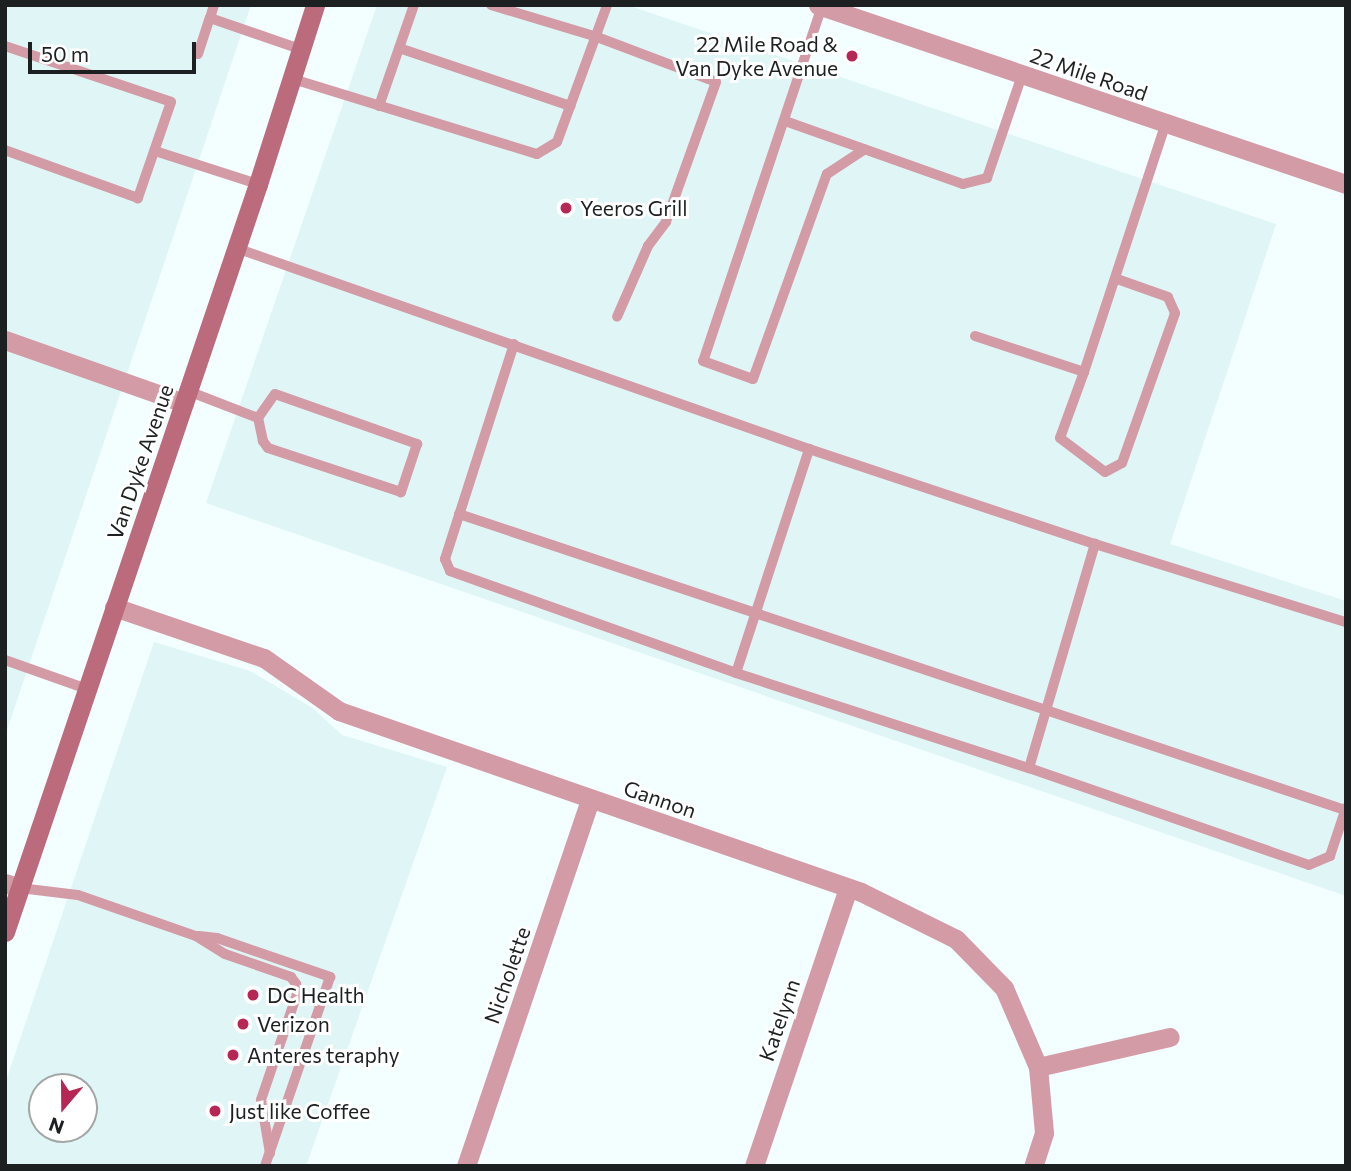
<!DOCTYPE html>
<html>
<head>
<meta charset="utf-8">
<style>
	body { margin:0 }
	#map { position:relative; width:1351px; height:1171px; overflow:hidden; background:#f2feff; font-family:Commissioner,sans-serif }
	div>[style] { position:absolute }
	.built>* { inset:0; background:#dff5f6 }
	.service>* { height:10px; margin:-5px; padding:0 5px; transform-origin:5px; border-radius:5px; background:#d39ba5 }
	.minor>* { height:19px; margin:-9.5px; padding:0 9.5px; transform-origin:9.5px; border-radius:9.5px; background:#d39ba5 }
	.tertiary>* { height:19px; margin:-9.5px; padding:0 9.5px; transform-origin:9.5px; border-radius:9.5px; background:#d39ba5 }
	.secondary>* { height:19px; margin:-9.5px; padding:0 9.5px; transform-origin:9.5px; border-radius:9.5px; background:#bb6b7c }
	.dots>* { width:19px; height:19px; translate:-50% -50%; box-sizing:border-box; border:4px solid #fff; border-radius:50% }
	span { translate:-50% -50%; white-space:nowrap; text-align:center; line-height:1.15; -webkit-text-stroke:6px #fff; paint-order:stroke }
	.poi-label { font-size:21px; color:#1c2020 }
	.right { translate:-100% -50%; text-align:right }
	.left { translate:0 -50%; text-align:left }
	.street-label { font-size:21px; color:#1c2020 }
	.frame { position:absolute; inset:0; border:7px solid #1c2020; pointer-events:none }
	.north { position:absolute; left:28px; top:1073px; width:70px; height:70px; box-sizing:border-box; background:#fff; border:2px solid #a4a6a6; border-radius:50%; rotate:200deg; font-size:19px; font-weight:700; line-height:28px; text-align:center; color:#1c2020 }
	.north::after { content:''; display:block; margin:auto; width:24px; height:32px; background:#b72756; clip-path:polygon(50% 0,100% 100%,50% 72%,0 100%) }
	.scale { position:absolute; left:28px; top:42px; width:168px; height:32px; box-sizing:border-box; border:4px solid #1c2020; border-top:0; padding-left:9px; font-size:21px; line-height:24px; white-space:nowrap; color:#1c2020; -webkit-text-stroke:5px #fff; paint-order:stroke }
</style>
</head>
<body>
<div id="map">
	<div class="built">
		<i style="clip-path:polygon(5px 5px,251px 5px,5px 736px)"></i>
		<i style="clip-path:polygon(377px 5px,627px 5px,1276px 224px,1170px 544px,1346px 601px,1346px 896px,206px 503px)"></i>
		<i style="clip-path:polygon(evenodd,154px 642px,250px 671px,311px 707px,342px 735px,447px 767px,306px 1166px,5px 1166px,5px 1084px,154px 642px,42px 1087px,84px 1087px,84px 1129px,42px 1129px,42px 1087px)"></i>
	</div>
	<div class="service">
		<i style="left:214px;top:5px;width:14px;rotate:107deg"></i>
		<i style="left:210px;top:18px;width:95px;rotate:19deg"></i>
		<i style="left:491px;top:5px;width:111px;rotate:16.8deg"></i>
		<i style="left:597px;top:37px;width:127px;rotate:20.7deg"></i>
		<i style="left:716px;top:82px;width:149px;rotate:109.7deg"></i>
		<i style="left:666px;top:222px;width:30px;rotate:127deg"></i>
		<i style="left:648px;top:246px;width:77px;rotate:113.6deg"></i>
		<i style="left:822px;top:6px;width:374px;rotate:108.5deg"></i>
		<i style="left:703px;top:361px;width:53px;rotate:19.8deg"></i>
		<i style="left:753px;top:379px;width:218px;rotate:-70.2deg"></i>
		<i style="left:827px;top:174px;width:45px;rotate:-33.3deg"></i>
		<i style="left:5px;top:46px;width:175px;rotate:18.6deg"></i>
		<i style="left:171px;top:102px;width:102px;rotate:109deg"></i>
		<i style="left:138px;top:198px;width:141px;rotate:-160.2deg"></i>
		<i style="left:399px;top:48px;width:181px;rotate:18.7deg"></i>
		<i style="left:198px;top:54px;width:38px;rotate:-72deg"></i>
		<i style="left:293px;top:79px;width:255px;rotate:17.1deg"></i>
		<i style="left:537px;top:154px;width:23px;rotate:-31deg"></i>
		<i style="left:557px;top:142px;width:146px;rotate:-69.9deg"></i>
		<i style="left:379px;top:106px;width:107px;rotate:-70.9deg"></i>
		<i style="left:785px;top:121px;width:189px;rotate:19.5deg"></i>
		<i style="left:963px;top:184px;width:25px;rotate:-14deg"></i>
		<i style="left:987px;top:178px;width:109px;rotate:-71.2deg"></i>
		<i style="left:155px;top:151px;width:108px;rotate:17.8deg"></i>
		<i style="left:236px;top:248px;width:607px;rotate:19.33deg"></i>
		<i style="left:809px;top:449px;width:301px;rotate:18.4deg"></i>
		<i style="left:1095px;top:544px;width:263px;rotate:17.3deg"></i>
		<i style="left:975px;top:336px;width:115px;rotate:18.3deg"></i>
		<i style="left:1084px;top:372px;width:262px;rotate:-71.8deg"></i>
		<i style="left:514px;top:344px;width:226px;rotate:107.8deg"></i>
		<i style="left:445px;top:559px;width:13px;rotate:67deg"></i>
		<i style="left:450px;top:571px;width:304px;rotate:19.6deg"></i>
		<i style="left:736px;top:673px;width:308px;rotate:18deg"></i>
		<i style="left:1029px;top:768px;width:296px;rotate:19.1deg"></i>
		<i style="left:1309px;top:865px;width:23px;rotate:-23deg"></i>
		<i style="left:1330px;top:856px;width:51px;rotate:-71.6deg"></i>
		<i style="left:1084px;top:372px;width:70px;rotate:110deg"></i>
		<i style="left:1060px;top:438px;width:56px;rotate:37.1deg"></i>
		<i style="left:1105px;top:472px;width:19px;rotate:-28deg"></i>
		<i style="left:1122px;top:463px;width:159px;rotate:-70.5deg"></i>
		<i style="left:1175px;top:313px;width:17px;rotate:-114deg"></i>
		<i style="left:1168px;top:297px;width:54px;rotate:-160.6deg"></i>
		<i style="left:188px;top:391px;width:75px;rotate:21.1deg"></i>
		<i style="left:275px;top:394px;width:151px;rotate:19.4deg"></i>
		<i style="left:417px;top:444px;width:51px;rotate:108.4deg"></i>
		<i style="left:401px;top:492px;width:140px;rotate:-161.7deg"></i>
		<i style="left:268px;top:448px;width:9px;rotate:-126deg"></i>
		<i style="left:263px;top:441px;width:24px;rotate:-102deg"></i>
		<i style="left:258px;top:418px;width:29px;rotate:-55deg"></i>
		<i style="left:459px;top:514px;width:934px;rotate:18.47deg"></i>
		<i style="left:5px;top:660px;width:87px;rotate:19.5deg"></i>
		<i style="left:736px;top:673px;width:236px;rotate:-71.9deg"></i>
		<i style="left:1029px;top:768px;width:234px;rotate:-73.6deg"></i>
		<i style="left:20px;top:888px;width:58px;rotate:6.9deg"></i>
		<i style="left:78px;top:895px;width:125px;rotate:19.2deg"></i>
		<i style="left:196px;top:936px;width:34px;rotate:32deg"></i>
		<i style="left:225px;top:954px;width:70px;rotate:19.2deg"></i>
		<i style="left:291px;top:977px;width:9px;rotate:54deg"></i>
		<i style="left:296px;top:984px;width:10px;rotate:84deg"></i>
		<i style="left:297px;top:994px;width:112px;rotate:108.8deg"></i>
		<i style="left:261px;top:1100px;width:54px;rotate:80.4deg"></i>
		<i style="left:199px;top:936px;width:18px;rotate:6deg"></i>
		<i style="left:217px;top:938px;width:120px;rotate:19deg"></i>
		<i style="left:330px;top:977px;width:200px;rotate:109deg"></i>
	</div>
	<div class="minor">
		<i style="left:5px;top:340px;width:190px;rotate:19.4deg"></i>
		<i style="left:114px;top:607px;width:158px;rotate:18.8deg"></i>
		<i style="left:264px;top:658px;width:92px;rotate:35.2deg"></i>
		<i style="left:339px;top:711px;width:552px;rotate:19.12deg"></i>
		<i style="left:861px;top:892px;width:106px;rotate:26.3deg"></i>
		<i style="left:956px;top:939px;width:69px;rotate:45.6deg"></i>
		<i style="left:1004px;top:988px;width:86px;rotate:66.7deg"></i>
		<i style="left:1038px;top:1067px;width:66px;rotate:84.8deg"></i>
		<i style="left:1044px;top:1133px;width:35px;rotate:108deg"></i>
		<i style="left:5px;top:883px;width:16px;rotate:18deg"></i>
		<i style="left:1038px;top:1067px;width:135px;rotate:-12.8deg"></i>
		<i style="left:466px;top:1166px;width:387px;rotate:-71.3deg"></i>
		<i style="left:754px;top:1166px;width:293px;rotate:-71.3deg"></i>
	</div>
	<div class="tertiary">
		<i style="left:818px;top:5px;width:558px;rotate:18.73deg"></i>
	</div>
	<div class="secondary">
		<i style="left:5px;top:932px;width:790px;rotate:-71.31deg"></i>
		<i style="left:258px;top:184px;width:188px;rotate:-72.3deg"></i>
	</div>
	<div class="dots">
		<i style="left:852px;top:56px;background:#b72756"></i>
		<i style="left:566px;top:208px;background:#b72756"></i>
		<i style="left:253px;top:995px;background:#b72756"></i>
		<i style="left:243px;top:1024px;background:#b72756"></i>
		<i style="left:233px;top:1055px;background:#b72756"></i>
		<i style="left:215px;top:1111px;background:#b72756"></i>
	</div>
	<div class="poi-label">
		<span class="right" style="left:838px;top:56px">22 Mile Road &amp;<br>Van Dyke Avenue</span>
		<span class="left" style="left:580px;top:208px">Yeeros Grill</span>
		<span class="left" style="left:267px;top:995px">DC Health</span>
		<span class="left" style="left:257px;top:1024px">Verizon</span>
		<span class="left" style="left:247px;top:1055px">Anteres teraphy</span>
		<span class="left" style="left:229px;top:1111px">Just like Coffee</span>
	</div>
	<div class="street-label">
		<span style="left:1089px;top:74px;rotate:19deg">22 Mile Road</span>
		<span style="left:140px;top:462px;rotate:-71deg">Van Dyke Avenue</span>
		<span style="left:660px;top:799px;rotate:19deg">Gannon</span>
		<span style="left:507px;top:975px;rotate:-71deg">Nicholette</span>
		<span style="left:779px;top:1020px;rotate:-71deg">Katelynn</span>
	</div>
	<div class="frame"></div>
	<div class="north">N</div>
	<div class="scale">50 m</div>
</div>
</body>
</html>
